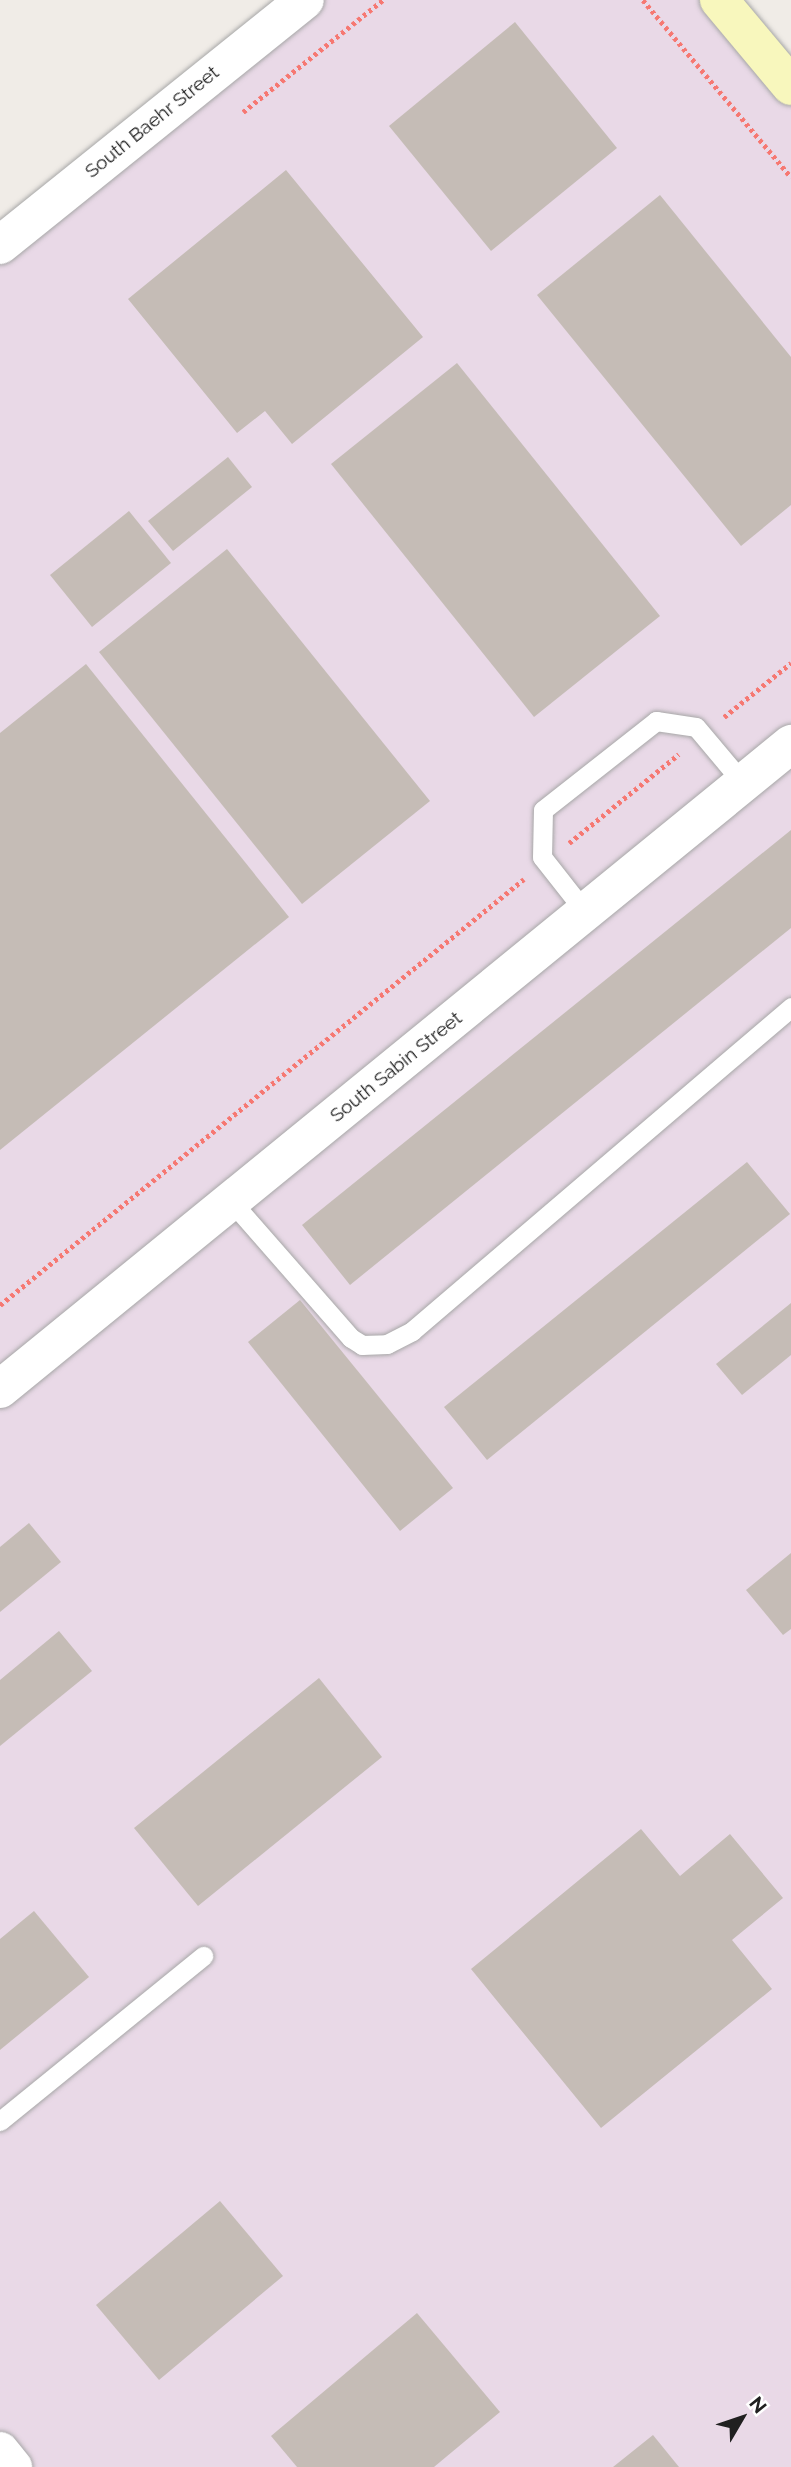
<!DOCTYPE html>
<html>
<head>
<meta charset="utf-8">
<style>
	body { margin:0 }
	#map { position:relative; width:791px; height:2467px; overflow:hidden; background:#f0ece7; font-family:Raleway,sans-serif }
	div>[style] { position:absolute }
	.industrial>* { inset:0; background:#e9d9e7 }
	.building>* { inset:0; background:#c5bcb6 }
	.path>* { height:4.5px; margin-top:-2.25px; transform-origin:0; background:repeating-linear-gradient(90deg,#f67872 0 3.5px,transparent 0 7px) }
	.roads { filter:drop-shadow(0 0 2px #a7a7a7) drop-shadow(0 0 2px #a7a7a7) }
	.lane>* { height:19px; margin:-9.5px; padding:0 9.5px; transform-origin:9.5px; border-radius:9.5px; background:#fff }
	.street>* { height:38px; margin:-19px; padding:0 19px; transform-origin:19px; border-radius:19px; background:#fff }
	.secondary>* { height:38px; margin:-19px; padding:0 19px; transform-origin:19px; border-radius:19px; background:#f8f7bd }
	span { translate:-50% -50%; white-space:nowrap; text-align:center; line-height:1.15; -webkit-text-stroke:6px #fff; paint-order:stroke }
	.street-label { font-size:19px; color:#202020 }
	.north { position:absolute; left:707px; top:2383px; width:70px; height:70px; -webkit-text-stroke:5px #fff; paint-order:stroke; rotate:51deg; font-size:19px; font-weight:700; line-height:28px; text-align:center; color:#202020 }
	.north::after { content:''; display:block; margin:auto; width:24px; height:32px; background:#202020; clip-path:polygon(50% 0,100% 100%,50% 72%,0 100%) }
</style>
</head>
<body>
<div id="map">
	<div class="industrial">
		<i style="clip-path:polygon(314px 0,717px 0,791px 89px,791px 2467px,12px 2467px,0 2452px,0 255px)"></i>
	</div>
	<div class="building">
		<i style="clip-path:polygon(515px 22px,617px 148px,491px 251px,389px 126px)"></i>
		<i style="clip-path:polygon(286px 170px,423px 337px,292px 444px,265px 411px,237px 433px,128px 299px)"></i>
		<i style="clip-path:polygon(660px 195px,791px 357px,791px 505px,741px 546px,537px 295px)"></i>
		<i style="clip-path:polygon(457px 363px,660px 616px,534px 717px,331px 464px)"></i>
		<i style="clip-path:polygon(228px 457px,252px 487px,173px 551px,148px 521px)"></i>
		<i style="clip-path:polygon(129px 511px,171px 563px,92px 627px,50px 575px)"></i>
		<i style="clip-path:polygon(227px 549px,430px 801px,302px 904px,99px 652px)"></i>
		<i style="clip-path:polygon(86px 664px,289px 917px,0 1150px,0 733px)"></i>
		<i style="clip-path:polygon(791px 830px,791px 928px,350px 1285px,302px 1225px)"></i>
		<i style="clip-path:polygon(747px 1162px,790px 1214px,487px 1460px,444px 1407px)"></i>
		<i style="clip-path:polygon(300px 1300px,453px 1488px,400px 1531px,248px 1342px)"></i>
		<i style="clip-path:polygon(791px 1303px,791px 1355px,742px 1395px,716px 1364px)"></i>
		<i style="clip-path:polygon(29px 1523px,61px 1562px,0 1612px,0 1547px)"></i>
		<i style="clip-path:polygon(791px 1553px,791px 1629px,783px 1635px,746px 1590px)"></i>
		<i style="clip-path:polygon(59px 1631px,92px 1671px,0 1746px,0 1680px)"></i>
		<i style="clip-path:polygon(319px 1678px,382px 1757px,198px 1906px,134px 1828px)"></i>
		<i style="clip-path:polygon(641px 1829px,680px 1876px,730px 1834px,783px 1898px,732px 1940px,772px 1989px,601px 2128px,471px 1969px)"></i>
		<i style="clip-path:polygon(34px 1911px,89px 1977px,0 2050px,0 1939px)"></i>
		<i style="clip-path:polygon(220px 2201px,283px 2276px,159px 2380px,96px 2305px)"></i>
		<i style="clip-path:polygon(417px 2313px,500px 2412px,434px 2467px,297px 2467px,271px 2436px)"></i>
		<i style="clip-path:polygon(653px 2435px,679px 2467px,613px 2467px)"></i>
	</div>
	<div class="path">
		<i style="left:643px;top:0;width:231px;rotate:50.1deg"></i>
		<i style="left:243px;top:112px;width:179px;rotate:-38.7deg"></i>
		<i style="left:724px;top:717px;width:86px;rotate:-38.9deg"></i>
		<i style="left:569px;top:843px;width:141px;rotate:-39deg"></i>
		<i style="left:0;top:1305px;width:675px;rotate:-39.11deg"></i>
	</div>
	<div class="roads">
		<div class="lane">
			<i style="left:586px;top:913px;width:71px;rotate:-128.2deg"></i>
			<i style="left:542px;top:857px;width:47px;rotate:-88.8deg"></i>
			<i style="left:543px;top:810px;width:144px;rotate:-38.2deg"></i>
			<i style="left:656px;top:721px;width:40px;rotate:8.5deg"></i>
			<i style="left:696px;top:727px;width:73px;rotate:50deg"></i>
			<i style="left:231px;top:1201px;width:182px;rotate:48.8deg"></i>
			<i style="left:351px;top:1338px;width:13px;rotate:32deg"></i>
			<i style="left:362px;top:1345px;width:25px;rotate:-2deg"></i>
			<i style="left:387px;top:1344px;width:28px;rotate:-27deg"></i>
			<i style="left:412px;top:1331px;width:499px;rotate:-40.5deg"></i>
			<i style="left:0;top:2121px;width:262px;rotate:-39.1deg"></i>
		</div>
		<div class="street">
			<i style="left:0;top:245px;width:391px;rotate:-38.8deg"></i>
			<i style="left:0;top:1389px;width:1021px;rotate:-39.19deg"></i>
			<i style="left:0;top:2451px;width:21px;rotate:51deg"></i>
		</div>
		<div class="secondary">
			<i style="left:719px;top:0;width:112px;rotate:50.1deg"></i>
		</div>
	</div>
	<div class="street-label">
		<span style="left:152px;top:122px;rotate:-39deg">South Baehr Street</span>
		<span style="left:396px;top:1067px;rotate:-39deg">South Sabin Street</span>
	</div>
	<div class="north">N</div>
</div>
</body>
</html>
